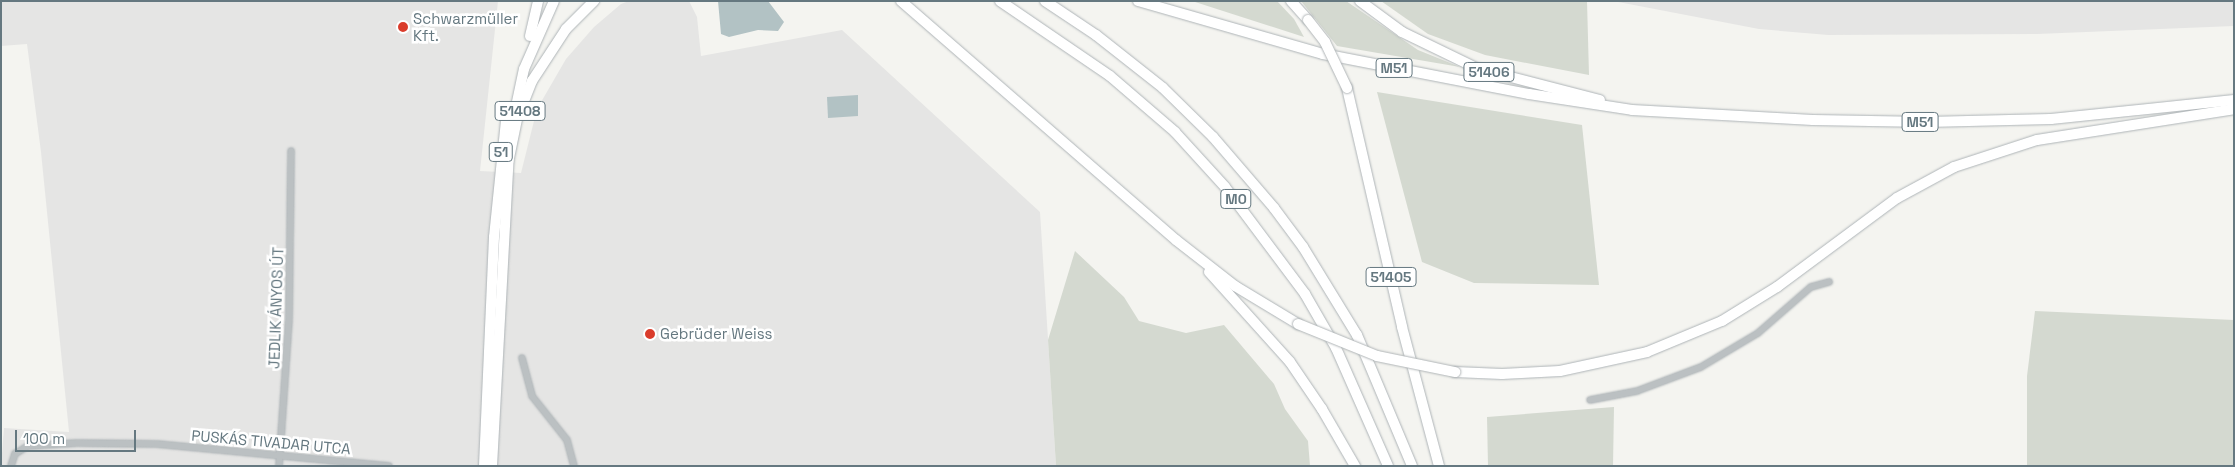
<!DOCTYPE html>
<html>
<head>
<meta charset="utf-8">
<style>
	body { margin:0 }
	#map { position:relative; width:2235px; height:467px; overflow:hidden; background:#f4f4f0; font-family:"Space Grotesk",sans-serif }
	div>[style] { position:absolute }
	.built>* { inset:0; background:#e5e5e4 }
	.green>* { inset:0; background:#d4d9d0 }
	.water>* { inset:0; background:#b2c2c4 }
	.roads { filter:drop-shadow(0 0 1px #aeb4b7) drop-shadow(0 0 1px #aeb4b7) }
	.minor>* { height:6px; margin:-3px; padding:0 3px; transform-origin:3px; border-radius:3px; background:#bbc0c2 }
	.primary>* { height:10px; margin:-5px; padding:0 5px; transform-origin:5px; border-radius:5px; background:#fff }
	.trunk>* { height:10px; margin:-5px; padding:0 5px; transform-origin:5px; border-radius:5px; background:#fff }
	.bridges { filter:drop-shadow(0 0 1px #b0b5b7) drop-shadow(0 0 1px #b0b5b7) }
	.trunk-bridge>* { height:10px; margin:-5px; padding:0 5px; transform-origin:5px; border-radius:5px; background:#fff }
	.dots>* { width:14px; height:14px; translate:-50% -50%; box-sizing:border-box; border:2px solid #fff; border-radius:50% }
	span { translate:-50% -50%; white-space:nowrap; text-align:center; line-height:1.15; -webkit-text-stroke:5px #fff; paint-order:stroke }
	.shield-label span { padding:1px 4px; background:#fff; border:1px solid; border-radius:4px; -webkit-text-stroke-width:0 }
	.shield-label { font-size:14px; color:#657880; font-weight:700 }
	.poi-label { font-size:15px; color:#657880 }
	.left { translate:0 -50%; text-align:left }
	.street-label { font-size:15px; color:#657880 }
	.frame { position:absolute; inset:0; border:2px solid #657880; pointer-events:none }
	.scale { position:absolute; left:15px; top:430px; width:121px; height:22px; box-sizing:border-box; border:2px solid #657880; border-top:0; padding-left:6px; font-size:15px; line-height:18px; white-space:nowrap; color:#657880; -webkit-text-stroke:4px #fff; paint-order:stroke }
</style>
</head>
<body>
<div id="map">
	<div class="built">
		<i style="clip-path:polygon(1px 1px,498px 1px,480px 171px,521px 173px,537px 109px,566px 59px,594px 27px,621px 4px,629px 1px,689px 1px,697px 17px,701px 56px,842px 30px,1040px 212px,1056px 466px,1px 466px,4px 428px,69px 432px,41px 152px,27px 44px,1px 46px)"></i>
		<i style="clip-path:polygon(1613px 1px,2234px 1px,2234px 26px,2037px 34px,1828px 35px,1759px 29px)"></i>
	</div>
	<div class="green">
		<i style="clip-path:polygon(1192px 1px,1277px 1px,1294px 19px,1304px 37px)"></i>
		<i style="clip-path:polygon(1301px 1px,1346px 1px,1418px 50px,1460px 67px,1337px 46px)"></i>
		<i style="clip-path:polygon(1381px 1px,1587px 1px,1589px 75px,1485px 55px,1428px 34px)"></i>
		<i style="clip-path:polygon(1377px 92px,1582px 125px,1599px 285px,1474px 283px,1422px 262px)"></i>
		<i style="clip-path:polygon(1075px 251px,1124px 297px,1139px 321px,1186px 333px,1224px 325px,1274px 384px,1285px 409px,1308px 441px,1310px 466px,1056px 466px,1048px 340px)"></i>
		<i style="clip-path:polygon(2035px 311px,2234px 320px,2234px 466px,2027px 466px,2027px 376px)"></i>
		<i style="clip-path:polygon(1614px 407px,1613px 466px,1488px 466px,1487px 417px)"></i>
	</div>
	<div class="water">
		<i style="clip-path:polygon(718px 1px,768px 1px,784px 22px,778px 31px,758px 30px,729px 37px,721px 34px)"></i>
		<i style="clip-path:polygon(858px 95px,858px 116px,828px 118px,827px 97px)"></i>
	</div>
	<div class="roads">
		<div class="minor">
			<i style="left:522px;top:358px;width:39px;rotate:75deg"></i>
			<i style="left:532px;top:396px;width:56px;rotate:51.5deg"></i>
			<i style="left:567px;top:440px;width:27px;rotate:75deg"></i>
			<i style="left:1590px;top:400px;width:48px;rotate:-10.8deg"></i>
			<i style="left:1637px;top:391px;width:68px;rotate:-20.6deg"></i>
			<i style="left:1701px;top:367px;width:66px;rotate:-30.8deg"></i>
			<i style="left:1758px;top:333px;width:70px;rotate:-41deg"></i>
			<i style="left:1811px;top:287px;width:19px;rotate:-16deg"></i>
			<i style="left:11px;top:466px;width:13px;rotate:-72deg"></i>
			<i style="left:15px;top:454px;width:15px;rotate:-32deg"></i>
			<i style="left:28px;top:446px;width:49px;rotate:-3.5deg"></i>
			<i style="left:77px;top:443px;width:80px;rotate:0.7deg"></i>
			<i style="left:157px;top:444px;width:233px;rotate:5.4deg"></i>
			<i style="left:279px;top:466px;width:145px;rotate:-86.1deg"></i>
			<i style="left:289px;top:321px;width:170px;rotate:-89.3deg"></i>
		</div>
		<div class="primary">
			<i style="left:511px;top:130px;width:62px;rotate:-78deg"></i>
			<i style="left:524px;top:69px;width:74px;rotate:-66.2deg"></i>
			<i style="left:484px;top:466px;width:229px;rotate:-87.5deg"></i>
			<i style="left:494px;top:237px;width:118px;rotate:-84.1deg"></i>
			<i style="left:492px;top:466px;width:312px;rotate:-86.9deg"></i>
		</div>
		<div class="trunk">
			<i style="left:901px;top:1px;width:364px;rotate:41deg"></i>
			<i style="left:1176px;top:240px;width:75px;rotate:37.9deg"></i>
			<i style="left:1235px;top:286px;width:74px;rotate:31.1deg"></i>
			<i style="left:1000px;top:1px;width:133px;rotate:34.3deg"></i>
			<i style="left:1110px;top:76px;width:86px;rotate:40.7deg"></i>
			<i style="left:1175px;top:132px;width:74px;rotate:47.7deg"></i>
			<i style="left:1225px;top:187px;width:134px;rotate:53.2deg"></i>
			<i style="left:1305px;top:294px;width:62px;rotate:60.1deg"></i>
			<i style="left:1336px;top:348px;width:129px;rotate:66.2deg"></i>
			<i style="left:1045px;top:1px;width:61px;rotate:33.7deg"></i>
			<i style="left:1096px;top:35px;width:85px;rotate:38.3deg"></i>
			<i style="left:1163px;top:88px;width:70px;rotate:44.4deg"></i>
			<i style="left:1213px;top:137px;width:94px;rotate:49.3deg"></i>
			<i style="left:1274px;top:208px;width:49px;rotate:53.4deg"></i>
			<i style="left:1303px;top:247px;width:103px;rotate:58.5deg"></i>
			<i style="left:1357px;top:335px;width:142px;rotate:67.2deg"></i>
			<i style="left:1138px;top:1px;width:192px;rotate:16deg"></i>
			<i style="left:1323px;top:54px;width:210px;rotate:11deg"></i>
			<i style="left:1529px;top:94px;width:104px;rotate:8.8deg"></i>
			<i style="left:1632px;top:110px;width:181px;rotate:3.2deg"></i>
			<i style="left:1813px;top:120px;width:114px;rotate:1deg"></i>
			<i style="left:1927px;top:122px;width:124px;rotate:-1.4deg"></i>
			<i style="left:2051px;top:119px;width:184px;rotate:-5.9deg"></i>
			<i style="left:1291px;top:1px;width:25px;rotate:48deg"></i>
			<i style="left:1360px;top:1px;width:52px;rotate:36.4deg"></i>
			<i style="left:1402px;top:32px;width:82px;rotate:25.9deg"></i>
			<i style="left:1476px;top:68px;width:128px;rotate:14.5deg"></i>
			<i style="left:530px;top:36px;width:36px;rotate:-77deg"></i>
			<i style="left:1347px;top:88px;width:245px;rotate:77deg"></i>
			<i style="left:1402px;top:327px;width:144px;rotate:75.1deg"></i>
			<i style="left:508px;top:163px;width:45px;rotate:-78.4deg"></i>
			<i style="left:517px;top:119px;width:41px;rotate:-68.5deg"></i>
			<i style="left:532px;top:81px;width:62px;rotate:-56.8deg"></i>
			<i style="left:566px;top:29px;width:40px;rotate:-45deg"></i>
			<i style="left:1209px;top:272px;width:121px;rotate:48deg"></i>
			<i style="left:1290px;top:362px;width:57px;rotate:55.8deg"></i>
			<i style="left:1322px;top:409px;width:66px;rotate:59.9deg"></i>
			<i style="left:1455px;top:372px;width:47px;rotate:2.4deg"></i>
			<i style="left:1502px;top:374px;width:58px;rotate:-3deg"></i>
			<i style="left:1560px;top:371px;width:89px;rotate:-12.3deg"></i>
			<i style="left:1647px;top:352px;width:81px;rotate:-22.5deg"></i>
			<i style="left:1722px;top:321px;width:65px;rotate:-31.7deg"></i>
			<i style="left:1777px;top:287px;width:149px;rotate:-36.6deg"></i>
			<i style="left:1897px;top:198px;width:65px;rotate:-28.5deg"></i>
			<i style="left:1954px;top:167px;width:87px;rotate:-18deg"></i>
			<i style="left:2037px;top:140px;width:199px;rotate:-8.9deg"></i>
		</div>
	</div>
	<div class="bridges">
		<div class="trunk-bridge">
			<i style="left:1308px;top:20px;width:28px;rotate:52deg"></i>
			<i style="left:1325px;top:42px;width:51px;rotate:64.4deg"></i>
			<i style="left:1298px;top:324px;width:85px;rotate:22.1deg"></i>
			<i style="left:1377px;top:356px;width:80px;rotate:11.6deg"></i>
		</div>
	</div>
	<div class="dots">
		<i style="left:403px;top:27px;background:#da3c2b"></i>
		<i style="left:650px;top:334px;background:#da3c2b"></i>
	</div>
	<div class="shield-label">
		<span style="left:1394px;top:68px">M51</span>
		<span style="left:1489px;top:72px">51406</span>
		<span style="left:520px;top:111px">51408</span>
		<span style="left:1920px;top:122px">M51</span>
		<span style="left:501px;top:152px">51</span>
		<span style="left:1236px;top:199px">M0</span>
		<span style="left:1391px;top:277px">51405</span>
	</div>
	<div class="poi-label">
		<span class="left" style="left:413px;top:27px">Schwarzmüller<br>Kft.</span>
		<span class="left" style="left:660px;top:334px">Gebrüder Weiss</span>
	</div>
	<div class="street-label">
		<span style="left:276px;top:308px;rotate:-88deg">JEDLIK ÁNYOS ÚT</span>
		<span style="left:271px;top:442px;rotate:5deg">PUSKÁS TIVADAR UTCA</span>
	</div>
	<div class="frame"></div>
	<div class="scale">100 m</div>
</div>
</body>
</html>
